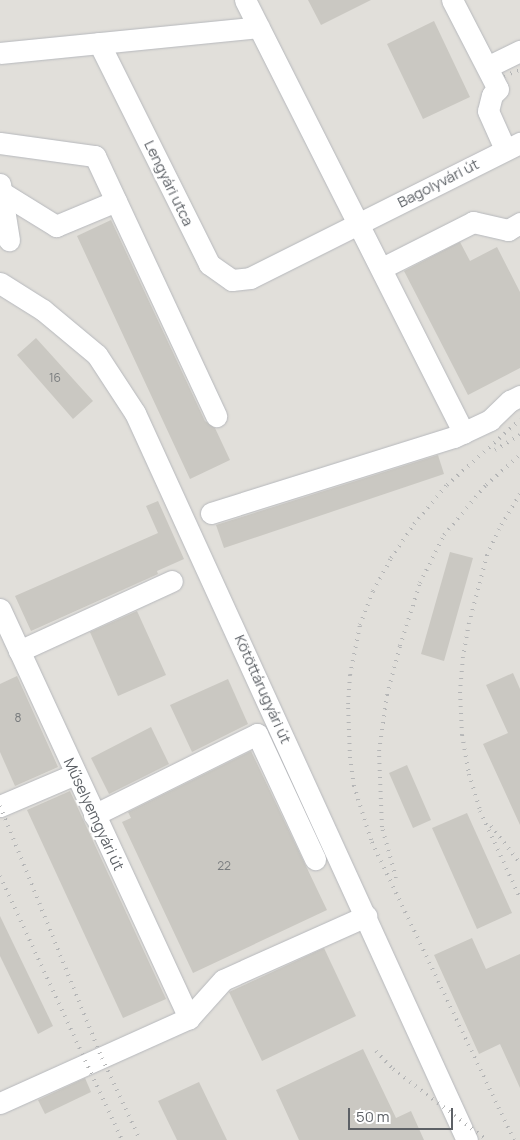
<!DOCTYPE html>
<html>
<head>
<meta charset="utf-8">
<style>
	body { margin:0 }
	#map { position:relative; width:520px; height:1140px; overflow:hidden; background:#efede5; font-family:Manrope,sans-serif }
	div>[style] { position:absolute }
	.industrial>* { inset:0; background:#e1dfda }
	.building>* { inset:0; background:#cac8c2 }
	.roads { filter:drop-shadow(0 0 1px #b6b8bc) drop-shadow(0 0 1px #b6b8bc) }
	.minor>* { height:21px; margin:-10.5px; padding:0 10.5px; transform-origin:10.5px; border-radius:10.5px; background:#fff }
	.rail>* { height:4px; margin-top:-2px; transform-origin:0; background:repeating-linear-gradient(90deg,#b4b5b6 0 1px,transparent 0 7px) }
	span { translate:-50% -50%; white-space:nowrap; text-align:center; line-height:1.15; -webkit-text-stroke:4.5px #fff; paint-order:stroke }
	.number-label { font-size:12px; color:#787b7d }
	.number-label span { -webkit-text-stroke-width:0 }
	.street-label { font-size:15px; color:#5d6166 }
	.scale { position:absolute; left:348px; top:1108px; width:105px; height:22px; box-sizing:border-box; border:2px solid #5d6166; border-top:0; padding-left:6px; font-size:15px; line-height:18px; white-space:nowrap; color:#5d6166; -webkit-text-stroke:4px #fff; paint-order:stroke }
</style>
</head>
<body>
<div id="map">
	<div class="industrial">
		<i style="clip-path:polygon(0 0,520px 0,520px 1140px,0 1140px)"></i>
	</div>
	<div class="building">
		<i style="clip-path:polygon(308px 0,371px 0,321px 25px)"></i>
		<i style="clip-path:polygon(434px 21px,470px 97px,423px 119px,387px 44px)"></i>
		<i style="clip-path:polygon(111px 220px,205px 421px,215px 428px,230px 460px,190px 479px,77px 236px)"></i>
		<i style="clip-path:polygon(460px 242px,470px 261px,497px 247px,520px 292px,520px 368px,468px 395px,404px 271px)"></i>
		<i style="clip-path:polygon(36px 338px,93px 401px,73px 419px,17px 355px)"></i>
		<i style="clip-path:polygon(438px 455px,444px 474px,224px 548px,216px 525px)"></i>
		<i style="clip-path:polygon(158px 501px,184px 559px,157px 571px,158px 574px,31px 631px,15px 596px,158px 533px,146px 506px)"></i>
		<i style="clip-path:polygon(450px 552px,473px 558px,444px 661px,421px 654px)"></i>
		<i style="clip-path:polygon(137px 611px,166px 675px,118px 696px,90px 632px)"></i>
		<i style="clip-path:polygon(513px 673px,520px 689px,520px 825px,483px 744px,508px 733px,486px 685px)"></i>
		<i style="clip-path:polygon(17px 676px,58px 767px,15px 786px,0 752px,0 684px)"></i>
		<i style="clip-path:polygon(228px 679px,248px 724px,192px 752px,170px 705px)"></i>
		<i style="clip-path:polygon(151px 727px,169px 764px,109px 794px,91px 758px)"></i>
		<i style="clip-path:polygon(251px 751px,327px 910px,193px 973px,122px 822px,131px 818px,128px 812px)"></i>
		<i style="clip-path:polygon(407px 765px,431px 820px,413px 828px,389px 773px)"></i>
		<i style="clip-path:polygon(70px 791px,166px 999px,123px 1018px,27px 810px)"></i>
		<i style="clip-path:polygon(467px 813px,512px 913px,477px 929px,432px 828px)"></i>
		<i style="clip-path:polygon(0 916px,53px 1026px,38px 1034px,0 956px)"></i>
		<i style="clip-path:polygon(472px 938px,486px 969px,520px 954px,520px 1088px,500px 1044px,479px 1054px,434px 955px)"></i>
		<i style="clip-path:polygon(324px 948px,356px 1016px,262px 1061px,229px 992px)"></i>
		<i style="clip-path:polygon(363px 1049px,396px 1118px,411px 1111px,424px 1140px,299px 1140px,276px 1090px)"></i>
		<i style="clip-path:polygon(85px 1078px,91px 1092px,45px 1114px,38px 1100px)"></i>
		<i style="clip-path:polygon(199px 1082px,227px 1140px,177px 1140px,158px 1101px)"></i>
	</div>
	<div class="roads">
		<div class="minor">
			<i style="left:245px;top:0;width:485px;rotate:63.2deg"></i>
			<i style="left:452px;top:0;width:100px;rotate:62.7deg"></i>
			<i style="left:498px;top:89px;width:8px;rotate:135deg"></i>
			<i style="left:492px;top:95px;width:16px;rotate:104deg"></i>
			<i style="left:488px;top:111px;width:42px;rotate:65.9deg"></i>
			<i style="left:99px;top:43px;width:247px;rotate:63.5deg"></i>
			<i style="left:209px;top:264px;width:28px;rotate:35deg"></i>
			<i style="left:232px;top:280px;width:18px;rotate:-6deg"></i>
			<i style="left:250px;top:278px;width:302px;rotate:-26.6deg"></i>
			<i style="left:0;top:53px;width:260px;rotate:-5.7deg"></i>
			<i style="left:487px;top:67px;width:37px;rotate:-26deg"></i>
			<i style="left:0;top:143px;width:96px;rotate:7.8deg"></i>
			<i style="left:95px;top:156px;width:287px;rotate:65deg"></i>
			<i style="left:0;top:184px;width:57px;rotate:80.9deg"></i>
			<i style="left:1px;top:192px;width:65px;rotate:31.7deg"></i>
			<i style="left:56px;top:226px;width:65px;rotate:-22.6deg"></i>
			<i style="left:382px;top:268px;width:102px;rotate:-26.8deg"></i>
			<i style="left:473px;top:222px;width:36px;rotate:13deg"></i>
			<i style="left:508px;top:230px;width:14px;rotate:-30deg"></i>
			<i style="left:0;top:283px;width:51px;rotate:32.1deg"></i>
			<i style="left:43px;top:310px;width:70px;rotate:39.8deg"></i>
			<i style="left:97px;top:355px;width:69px;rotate:56.8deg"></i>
			<i style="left:135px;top:413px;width:799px;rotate:65.46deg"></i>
			<i style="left:211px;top:513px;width:255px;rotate:-17.4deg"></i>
			<i style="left:454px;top:437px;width:40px;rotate:-25deg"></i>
			<i style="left:490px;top:420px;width:28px;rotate:-44deg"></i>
			<i style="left:510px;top:401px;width:11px;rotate:-27deg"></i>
			<i style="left:0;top:609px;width:451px;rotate:65.2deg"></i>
			<i style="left:19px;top:651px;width:168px;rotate:-24.6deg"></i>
			<i style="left:0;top:806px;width:82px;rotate:-23.1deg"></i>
			<i style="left:94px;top:815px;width:182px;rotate:-26.4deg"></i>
			<i style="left:257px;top:734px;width:138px;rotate:65.1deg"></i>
			<i style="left:0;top:1103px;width:207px;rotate:-24.2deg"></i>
			<i style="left:189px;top:1018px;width:51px;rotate:-48.2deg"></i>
			<i style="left:223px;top:980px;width:157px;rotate:-24.1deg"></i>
		</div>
	</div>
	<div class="rail">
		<i style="left:504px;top:76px;width:17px;rotate:-21deg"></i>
		<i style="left:495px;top:450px;width:29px;rotate:-31deg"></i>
		<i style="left:520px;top:494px;width:41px;rotate:121deg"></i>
		<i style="left:499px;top:529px;width:29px;rotate:115deg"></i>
		<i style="left:487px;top:555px;width:70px;rotate:104.8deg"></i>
		<i style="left:469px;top:623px;width:35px;rotate:100deg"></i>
		<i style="left:463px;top:657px;width:35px;rotate:95deg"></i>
		<i style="left:460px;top:692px;width:43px;rotate:87.3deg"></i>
		<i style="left:462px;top:735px;width:40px;rotate:80deg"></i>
		<i style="left:469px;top:774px;width:39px;rotate:73deg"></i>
		<i style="left:480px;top:811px;width:96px;rotate:65.3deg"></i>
		<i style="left:0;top:806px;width:272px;rotate:68deg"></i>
		<i style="left:102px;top:1058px;width:90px;rotate:65.1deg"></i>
		<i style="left:491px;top:826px;width:47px;rotate:51.9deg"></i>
		<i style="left:0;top:876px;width:291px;rotate:65.2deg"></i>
		<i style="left:396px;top:878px;width:53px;rotate:-105.4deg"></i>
		<i style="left:382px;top:827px;width:76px;rotate:-92.3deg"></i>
		<i style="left:379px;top:751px;width:57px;rotate:-81.9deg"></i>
		<i style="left:387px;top:695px;width:51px;rotate:-75.1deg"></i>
		<i style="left:400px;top:646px;width:66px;rotate:-72.4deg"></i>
		<i style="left:420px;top:583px;width:54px;rotate:-63.4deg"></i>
		<i style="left:444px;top:535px;width:65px;rotate:-50deg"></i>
		<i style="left:486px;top:485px;width:45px;rotate:-41.4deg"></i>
		<i style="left:376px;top:1051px;width:25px;rotate:47deg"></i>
		<i style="left:393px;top:1069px;width:118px;rotate:37.1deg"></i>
		<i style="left:514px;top:1140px;width:332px;rotate:-115.5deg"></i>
		<i style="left:371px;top:840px;width:57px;rotate:-107.5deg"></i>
		<i style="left:354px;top:786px;width:28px;rotate:-98deg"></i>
		<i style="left:350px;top:758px;width:54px;rotate:-92.1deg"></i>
		<i style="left:348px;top:704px;width:29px;rotate:-86deg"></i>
		<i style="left:350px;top:675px;width:51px;rotate:-78.7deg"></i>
		<i style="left:360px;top:625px;width:36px;rotate:-69deg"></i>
		<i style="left:373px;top:591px;width:38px;rotate:-61deg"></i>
		<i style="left:391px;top:558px;width:41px;rotate:-55.9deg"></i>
		<i style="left:414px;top:524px;width:51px;rotate:-49.8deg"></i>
		<i style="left:447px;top:485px;width:98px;rotate:-41.7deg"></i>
	</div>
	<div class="number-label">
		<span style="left:55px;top:378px">16</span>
		<span style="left:18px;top:718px">8</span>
		<span style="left:224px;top:866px">22</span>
	</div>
	<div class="street-label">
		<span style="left:169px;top:183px;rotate:64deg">Lengyári utca</span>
		<span style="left:438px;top:183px;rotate:-27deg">Bagolyvári út</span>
		<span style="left:263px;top:689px;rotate:66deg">Kötöttárugyári út</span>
		<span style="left:94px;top:814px;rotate:65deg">Műselyemgyári út</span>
	</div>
	<div class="scale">50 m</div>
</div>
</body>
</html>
